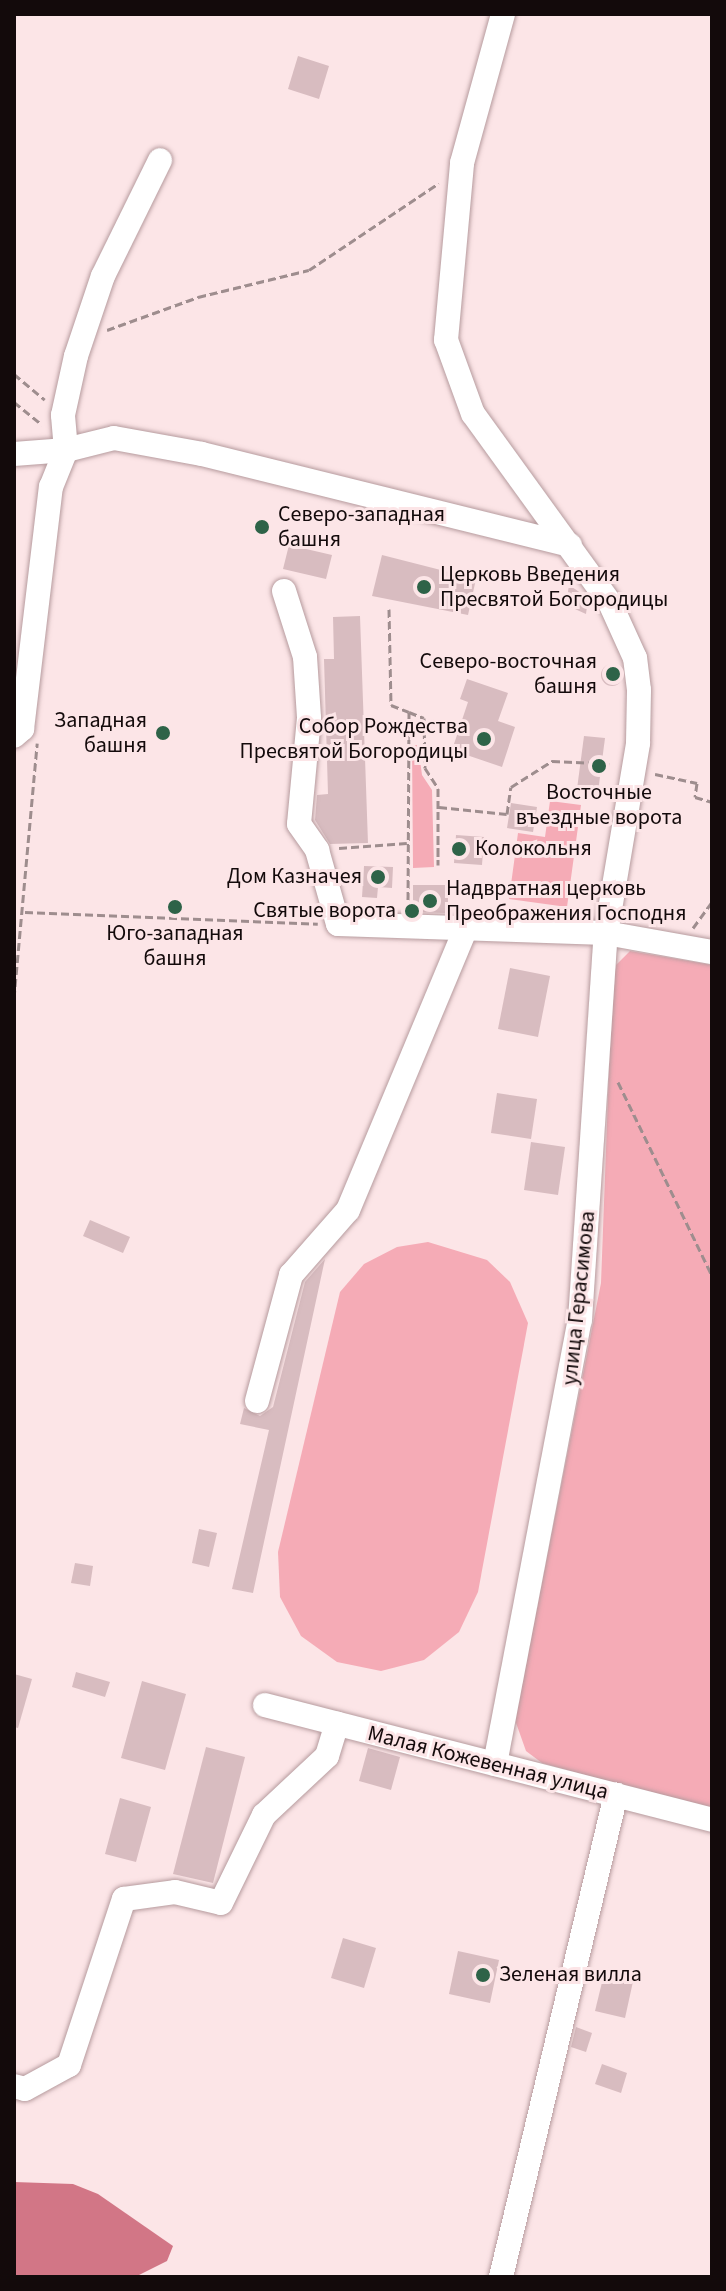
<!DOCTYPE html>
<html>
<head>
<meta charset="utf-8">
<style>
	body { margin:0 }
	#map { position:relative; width:726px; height:2291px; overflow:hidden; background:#fce5e7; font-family:"Source Sans 3",sans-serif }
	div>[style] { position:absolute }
	.green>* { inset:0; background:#f5abb6 }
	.water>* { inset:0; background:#d27686 }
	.building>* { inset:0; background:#d8bcc0 }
	.round { border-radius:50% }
	.path>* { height:3px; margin-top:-1.5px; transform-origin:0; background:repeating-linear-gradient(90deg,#9e8d8e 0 8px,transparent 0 12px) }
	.roads { filter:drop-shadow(0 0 2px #b69b9e) drop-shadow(0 0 2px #b69b9e) }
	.minor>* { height:24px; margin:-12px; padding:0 12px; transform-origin:12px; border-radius:12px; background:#fff }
	.dots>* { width:22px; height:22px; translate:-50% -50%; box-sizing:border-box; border:4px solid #fce5e7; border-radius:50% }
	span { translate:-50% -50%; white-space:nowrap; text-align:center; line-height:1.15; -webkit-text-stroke:6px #fce5e7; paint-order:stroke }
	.poi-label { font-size:22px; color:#130a0b }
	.left { translate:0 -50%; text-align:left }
	.right { translate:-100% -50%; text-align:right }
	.street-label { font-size:22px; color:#130a0b }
	.frame { position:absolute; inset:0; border:16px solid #130a0b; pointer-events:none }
</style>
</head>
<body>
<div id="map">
	<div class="green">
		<i style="clip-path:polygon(412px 745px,418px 745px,422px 775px,432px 790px,434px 867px,413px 868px)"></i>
		<i style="clip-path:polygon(550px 801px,581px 805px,567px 907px,509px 899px,518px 833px,545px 837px)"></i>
		<i style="clip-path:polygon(630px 951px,712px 965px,712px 1810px,542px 1763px,526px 1751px,515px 1720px,601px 1283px,612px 990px,616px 965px)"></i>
		<i style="clip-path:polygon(428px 1242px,487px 1260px,510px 1282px,528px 1323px,478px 1592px,459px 1632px,424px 1660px,381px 1671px,337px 1662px,301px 1636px,280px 1597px,278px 1552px,340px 1292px,364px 1264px,397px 1247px)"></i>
	</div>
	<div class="water">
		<i style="clip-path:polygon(14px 2182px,73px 2184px,98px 2194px,173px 2246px,167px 2261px,135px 2277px,14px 2277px)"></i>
	</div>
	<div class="building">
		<i style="clip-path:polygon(298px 56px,329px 66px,319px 99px,288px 89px)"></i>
		<i style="clip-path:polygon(289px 545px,332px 555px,326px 579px,283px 569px)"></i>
		<i style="clip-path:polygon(382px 555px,476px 579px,468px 615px,372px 596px)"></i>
		<i style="clip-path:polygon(569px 585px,588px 598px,586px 614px,566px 605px)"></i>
		<i style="clip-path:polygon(360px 616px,368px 843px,330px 844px,315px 820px,317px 795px,328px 794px,324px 659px,334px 659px,333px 617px)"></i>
		<i class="round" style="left:601px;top:664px;width:22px;height:22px"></i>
		<i style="clip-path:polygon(467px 679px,508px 693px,498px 721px,515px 727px,502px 767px,452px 750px,468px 702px,460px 699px)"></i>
		<i style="clip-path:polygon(584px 736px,605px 738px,598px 792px,577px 789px)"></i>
		<i style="clip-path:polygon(511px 803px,537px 807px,533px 832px,507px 828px)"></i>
		<i style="clip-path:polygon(456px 835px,484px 837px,482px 865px,454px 863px)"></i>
		<i style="clip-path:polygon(364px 866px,393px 867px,392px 888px,378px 887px,377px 898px,362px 897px)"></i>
		<i style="clip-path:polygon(413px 885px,448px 885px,448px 913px,413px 912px)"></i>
		<i style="clip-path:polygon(510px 968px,550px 976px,538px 1037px,498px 1029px)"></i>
		<i style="clip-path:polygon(497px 1093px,537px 1099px,531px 1139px,491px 1133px)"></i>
		<i style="clip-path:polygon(531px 1142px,565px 1147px,558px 1195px,524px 1190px)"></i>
		<i style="clip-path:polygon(90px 1220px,130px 1237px,123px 1253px,83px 1236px)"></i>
		<i style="clip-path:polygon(325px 1259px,253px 1593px,232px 1589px,269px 1430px,240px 1424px,244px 1408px,260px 1416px,273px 1407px,305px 1282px)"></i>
		<i style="clip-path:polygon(199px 1529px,217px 1533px,209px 1567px,192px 1563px)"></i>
		<i style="clip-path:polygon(75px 1563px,93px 1566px,90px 1586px,71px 1583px)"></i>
		<i style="clip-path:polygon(76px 1672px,110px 1682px,105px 1697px,72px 1687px)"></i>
		<i style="clip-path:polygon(14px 1674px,32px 1679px,18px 1728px,14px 1727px)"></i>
		<i style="clip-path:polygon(142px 1681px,186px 1694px,165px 1770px,121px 1758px)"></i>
		<i style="clip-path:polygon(206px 1747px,245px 1757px,213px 1883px,173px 1874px)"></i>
		<i style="clip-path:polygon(368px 1748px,400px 1757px,391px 1790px,359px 1781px)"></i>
		<i style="clip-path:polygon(120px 1798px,151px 1807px,136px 1862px,105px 1854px)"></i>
		<i style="clip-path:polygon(343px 1938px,376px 1948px,364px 1988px,331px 1978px)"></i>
		<i style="clip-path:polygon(458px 1951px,499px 1960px,490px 2003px,449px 1994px)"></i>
		<i style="clip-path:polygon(605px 1970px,634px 1977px,625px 2018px,595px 2011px)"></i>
		<i style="clip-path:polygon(576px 2027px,592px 2033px,586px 2052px,571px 2047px)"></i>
		<i style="clip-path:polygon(602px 2064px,627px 2073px,621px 2093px,595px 2084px)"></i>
	</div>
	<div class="path">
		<i style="left:107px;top:330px;width:97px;rotate:-19.9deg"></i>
		<i style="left:198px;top:297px;width:114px;rotate:-13.7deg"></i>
		<i style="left:309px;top:270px;width:156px;rotate:-33.8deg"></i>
		<i style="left:14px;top:374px;width:40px;rotate:40deg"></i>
		<i style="left:14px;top:402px;width:36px;rotate:39deg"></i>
		<i style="left:389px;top:609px;width:96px;rotate:88.8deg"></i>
		<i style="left:391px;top:705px;width:19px;rotate:21deg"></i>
		<i style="left:409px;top:712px;width:193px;rotate:90.3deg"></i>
		<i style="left:409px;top:712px;width:16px;rotate:22deg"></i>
		<i style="left:424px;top:718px;width:50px;rotate:88.9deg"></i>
		<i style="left:425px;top:768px;width:24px;rotate:57deg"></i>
		<i style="left:438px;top:788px;width:77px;rotate:90deg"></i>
		<i style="left:602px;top:763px;width:10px;rotate:11deg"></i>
		<i style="left:655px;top:774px;width:43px;rotate:12.1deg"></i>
		<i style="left:697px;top:783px;width:14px;rotate:98deg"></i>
		<i style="left:695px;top:797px;width:18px;rotate:16deg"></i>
		<i style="left:439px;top:807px;width:68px;rotate:5.9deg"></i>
		<i style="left:507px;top:814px;width:27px;rotate:-82deg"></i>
		<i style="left:511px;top:787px;width:49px;rotate:-32.4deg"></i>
		<i style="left:552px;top:761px;width:45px;rotate:2.5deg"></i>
		<i style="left:339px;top:848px;width:68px;rotate:-4.2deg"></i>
		<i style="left:25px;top:912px;width:293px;rotate:2.3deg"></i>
		<i style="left:693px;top:928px;width:32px;rotate:-54deg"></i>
		<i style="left:14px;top:998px;width:256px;rotate:-84.8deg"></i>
		<i style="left:618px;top:1082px;width:216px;rotate:64.1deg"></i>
	</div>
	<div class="roads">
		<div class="minor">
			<i style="left:14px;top:454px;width:52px;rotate:-4.4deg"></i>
			<i style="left:66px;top:450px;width:35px;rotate:-95deg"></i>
			<i style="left:63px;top:415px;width:60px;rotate:-77.6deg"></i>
			<i style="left:76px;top:356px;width:84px;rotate:-71.4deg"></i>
			<i style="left:103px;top:276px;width:129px;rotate:-63.8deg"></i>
			<i style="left:284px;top:591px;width:69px;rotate:72.3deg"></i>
			<i style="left:305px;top:657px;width:61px;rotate:86.2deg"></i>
			<i style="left:309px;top:718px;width:106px;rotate:95.4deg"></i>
			<i style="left:299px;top:824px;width:32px;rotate:55deg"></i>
			<i style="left:317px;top:850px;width:77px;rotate:74.2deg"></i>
			<i style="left:338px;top:924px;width:268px;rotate:1.9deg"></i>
			<i style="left:606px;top:933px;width:108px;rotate:10.2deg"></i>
			<i style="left:14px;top:736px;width:11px;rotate:-41deg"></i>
			<i style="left:22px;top:729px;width:244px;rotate:-83.2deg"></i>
			<i style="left:51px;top:487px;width:40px;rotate:-68deg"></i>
			<i style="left:66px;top:450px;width:49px;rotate:-14deg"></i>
			<i style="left:114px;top:438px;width:89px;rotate:10.3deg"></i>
			<i style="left:202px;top:454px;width:379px;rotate:13.9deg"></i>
			<i style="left:257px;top:1401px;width:131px;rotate:-74.9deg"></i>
			<i style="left:291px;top:1275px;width:86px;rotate:-48.8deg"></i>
			<i style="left:348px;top:1210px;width:303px;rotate:-67.3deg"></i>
			<i style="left:265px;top:1705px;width:462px;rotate:14.4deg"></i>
			<i style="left:495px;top:1764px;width:452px;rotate:-79.2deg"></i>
			<i style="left:580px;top:1320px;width:388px;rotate:-86.2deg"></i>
			<i style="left:606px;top:933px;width:193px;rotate:-80.4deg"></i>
			<i style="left:638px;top:743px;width:53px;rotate:-88.9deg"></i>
			<i style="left:639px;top:690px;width:32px;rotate:-97deg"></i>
			<i style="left:635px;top:658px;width:60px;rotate:-114.4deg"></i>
			<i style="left:610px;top:603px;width:233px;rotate:-125.9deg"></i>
			<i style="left:473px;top:414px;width:79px;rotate:-110deg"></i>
			<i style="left:446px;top:340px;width:178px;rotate:-84.8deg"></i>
			<i style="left:462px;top:163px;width:155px;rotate:-74.6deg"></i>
			<i style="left:14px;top:2086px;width:11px;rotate:15deg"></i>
			<i style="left:25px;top:2089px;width:50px;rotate:-28.6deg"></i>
			<i style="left:69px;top:2065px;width:175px;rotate:-71.7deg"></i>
			<i style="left:124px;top:1899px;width:51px;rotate:-7.8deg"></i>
			<i style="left:175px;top:1892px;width:47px;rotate:13.4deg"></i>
			<i style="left:221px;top:1903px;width:98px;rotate:-64deg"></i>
			<i style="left:264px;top:1815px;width:86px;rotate:-43.1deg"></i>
			<i style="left:327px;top:1756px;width:34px;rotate:-73deg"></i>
			<i style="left:501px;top:2277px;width:496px;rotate:-76.6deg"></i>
		</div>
	</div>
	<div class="dots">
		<i style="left:262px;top:527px;background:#2e6348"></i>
		<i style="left:424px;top:587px;background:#2e6348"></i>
		<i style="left:613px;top:674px;background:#2e6348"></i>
		<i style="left:163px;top:733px;background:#2e6348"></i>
		<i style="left:484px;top:739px;background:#2e6348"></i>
		<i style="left:599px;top:766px;background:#2e6348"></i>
		<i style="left:459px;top:849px;background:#2e6348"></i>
		<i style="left:378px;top:877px;background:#2e6348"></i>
		<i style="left:430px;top:901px;background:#2e6348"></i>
		<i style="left:175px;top:907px;background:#2e6348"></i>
		<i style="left:412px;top:911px;background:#2e6348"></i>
		<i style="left:483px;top:1975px;background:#2e6348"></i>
	</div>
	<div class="poi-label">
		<span class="left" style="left:278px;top:527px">Северо-западная<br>башня</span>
		<span class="left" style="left:440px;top:587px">Церковь Введения<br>Пресвятой Богородицы</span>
		<span class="right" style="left:597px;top:674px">Северо-восточная<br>башня</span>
		<span class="right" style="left:147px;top:733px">Западная<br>башня</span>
		<span class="right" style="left:468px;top:739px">Собор Рождества<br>Пресвятой Богородицы</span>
		<span style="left:599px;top:805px">Восточные<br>въездные ворота</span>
		<span class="left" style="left:475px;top:849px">Колокольня</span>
		<span class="right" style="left:362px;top:877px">Дом Казначея</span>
		<span class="left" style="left:446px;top:901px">Надвратная церковь<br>Преображения Господня</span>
		<span class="right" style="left:396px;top:911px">Святые ворота</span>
		<span style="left:175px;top:946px">Юго-западная<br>башня</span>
		<span class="left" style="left:499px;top:1975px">Зеленая вилла</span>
	</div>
	<div class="street-label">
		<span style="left:579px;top:1298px;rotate:-84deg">улица Герасимова</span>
		<span style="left:488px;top:1763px;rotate:14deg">Малая Кожевенная улица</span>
	</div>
	<div class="frame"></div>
</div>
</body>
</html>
